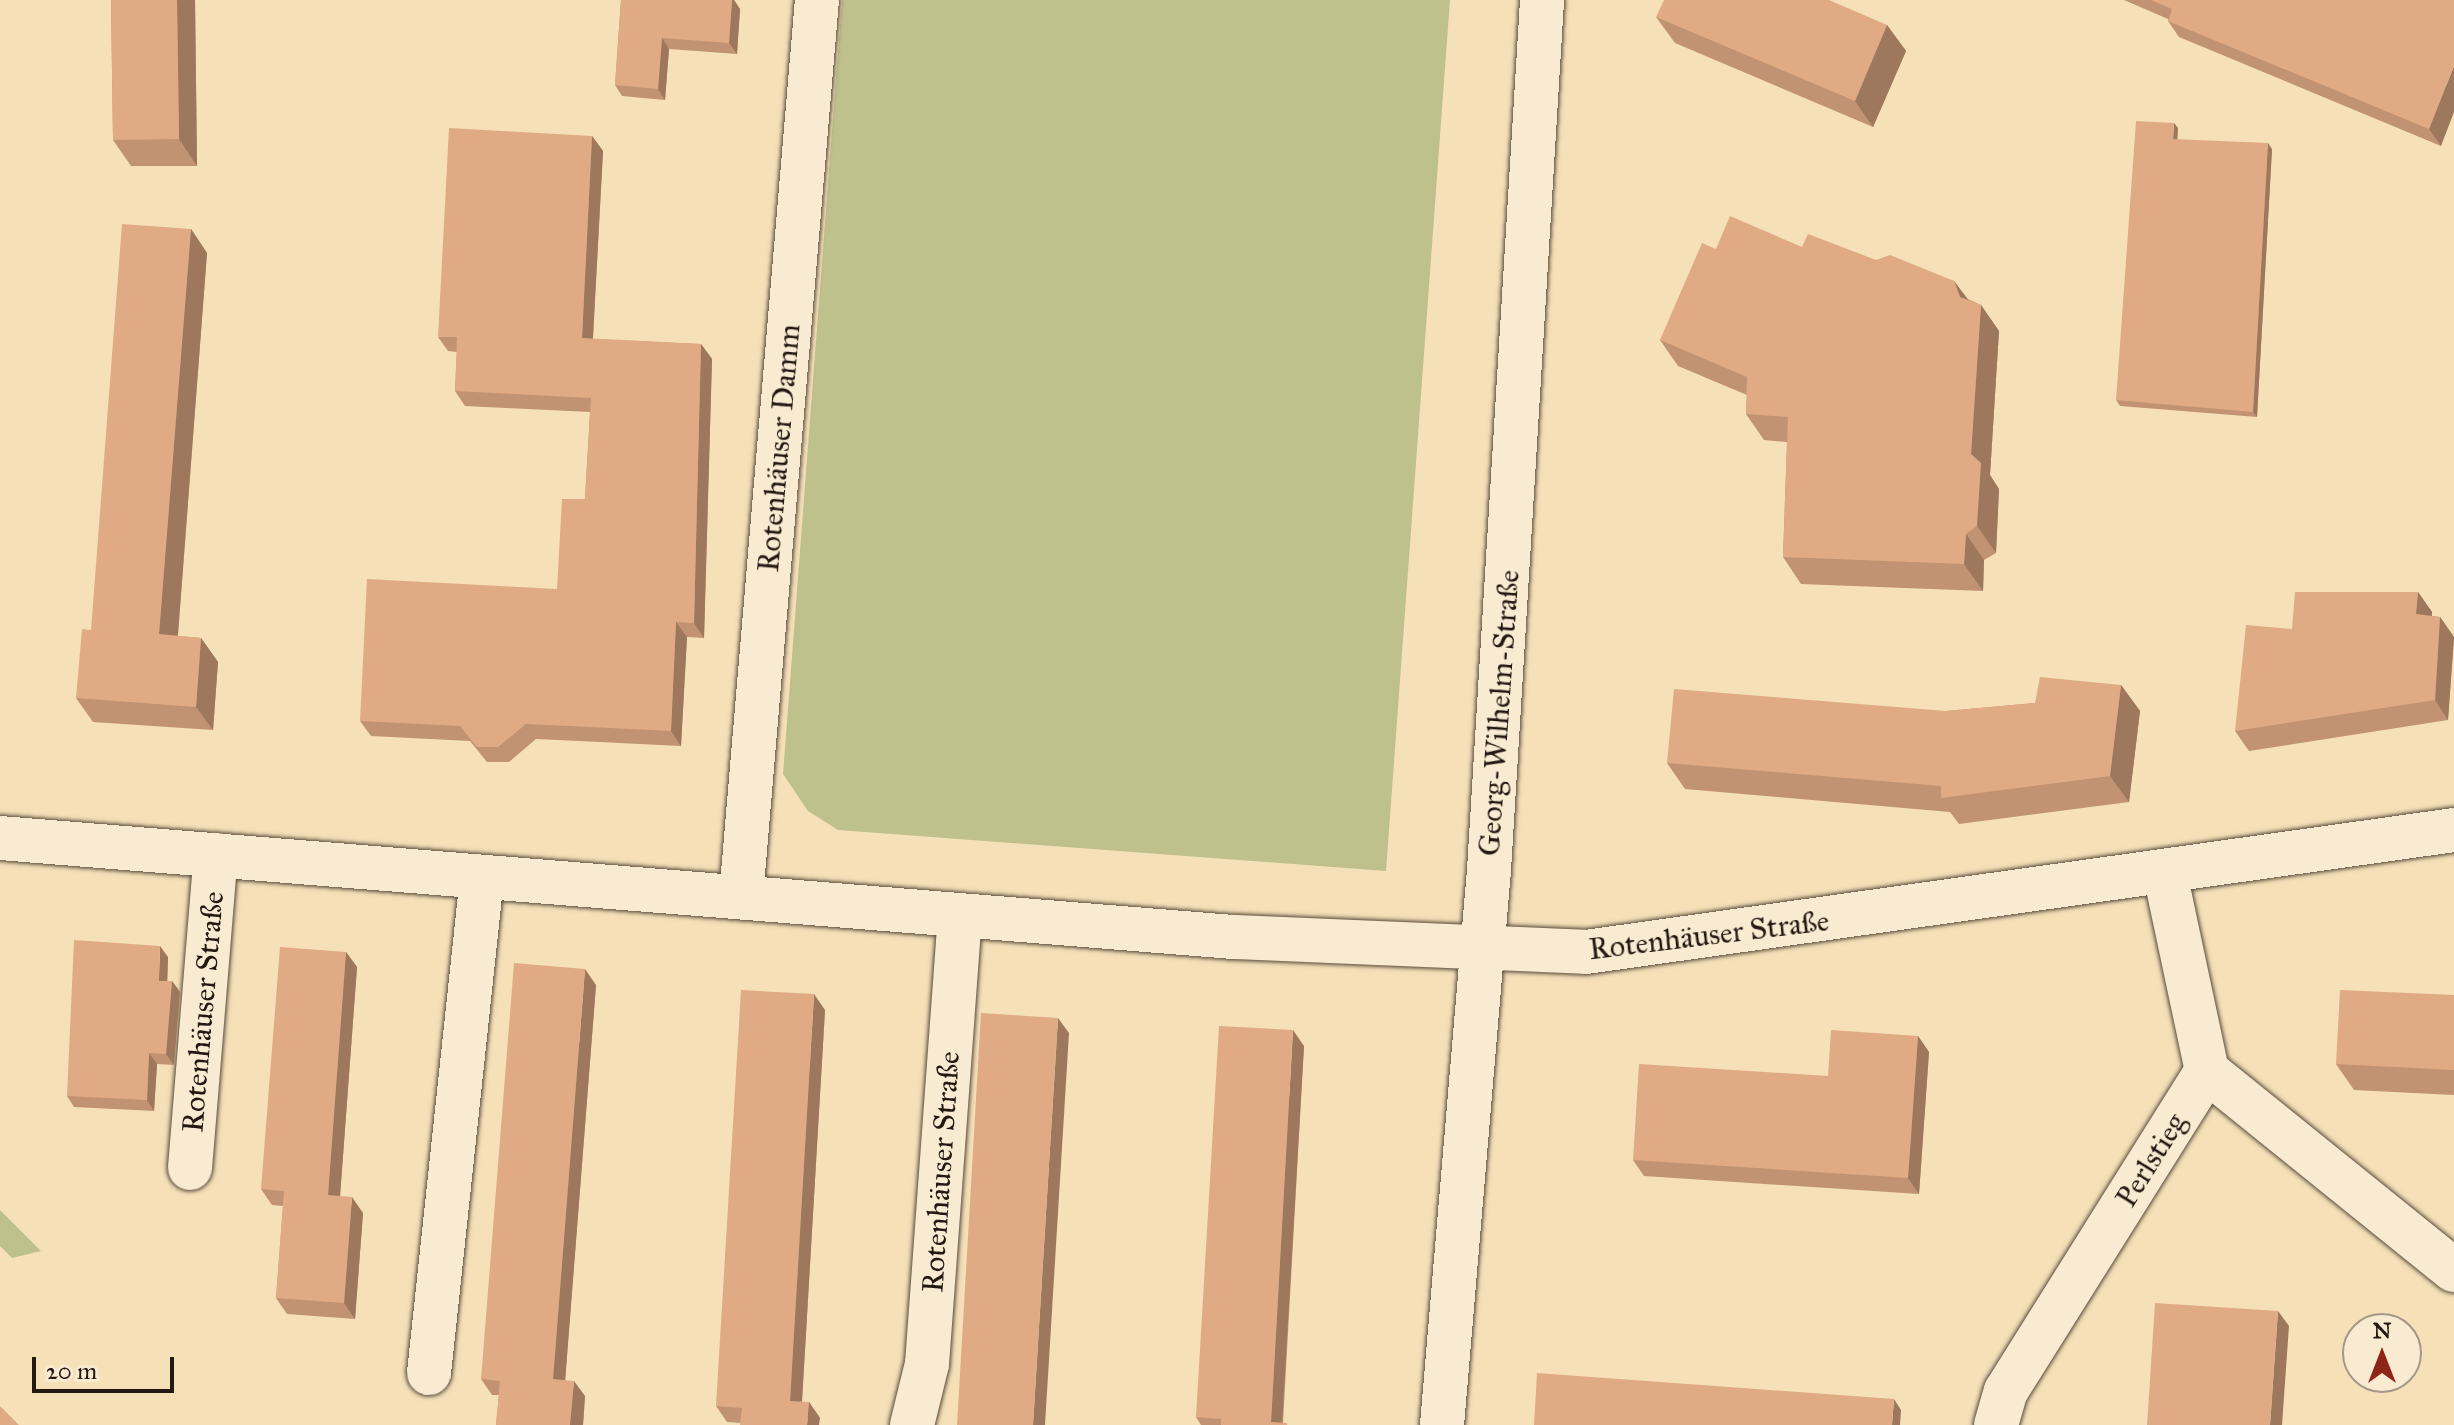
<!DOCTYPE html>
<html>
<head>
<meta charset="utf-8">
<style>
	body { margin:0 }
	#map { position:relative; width:2454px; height:1425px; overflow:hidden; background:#f5e0b8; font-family:"IM FELL Great Primer",serif }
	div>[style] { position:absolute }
	.green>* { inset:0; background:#bfc18d }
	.roads { filter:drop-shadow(0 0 2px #584b3c) drop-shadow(0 0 2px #584b3c) }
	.minor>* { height:44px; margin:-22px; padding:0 22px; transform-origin:22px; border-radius:22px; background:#f8ebd1 }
	.tertiary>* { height:44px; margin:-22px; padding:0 22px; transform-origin:22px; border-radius:22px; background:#f8ebd1 }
	.wall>* { inset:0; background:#c19372 }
	.shaded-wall>* { inset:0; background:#9d785c }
	.building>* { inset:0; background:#e0ab84 }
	span { translate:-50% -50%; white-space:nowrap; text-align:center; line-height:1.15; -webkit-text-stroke:7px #f8ebd1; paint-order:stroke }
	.street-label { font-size:30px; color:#231912 }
	.north { position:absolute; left:2342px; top:1313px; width:80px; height:80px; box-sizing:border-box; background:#f8ebd1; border:2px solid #a39785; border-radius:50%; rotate:0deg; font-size:22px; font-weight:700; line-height:32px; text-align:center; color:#231912 }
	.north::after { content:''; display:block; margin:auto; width:28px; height:36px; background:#8f2418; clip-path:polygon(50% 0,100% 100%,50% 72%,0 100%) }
	.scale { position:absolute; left:32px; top:1357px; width:142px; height:36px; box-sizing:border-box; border:4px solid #231912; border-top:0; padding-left:10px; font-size:24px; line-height:28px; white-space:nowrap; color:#231912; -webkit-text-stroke:6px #f8ebd1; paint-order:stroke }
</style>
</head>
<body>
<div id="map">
	<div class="green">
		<i style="clip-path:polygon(842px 0,1450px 0,1386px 871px,838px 830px,808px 811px,783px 774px)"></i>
		<i style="clip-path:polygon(0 1210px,41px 1251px,12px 1258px,0 1246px)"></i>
	</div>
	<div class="roads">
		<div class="minor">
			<i style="left:0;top:838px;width:1238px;rotate:4.59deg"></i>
			<i style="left:1234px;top:937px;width:352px;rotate:2.4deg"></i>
			<i style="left:1586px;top:952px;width:877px;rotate:-8deg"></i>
			<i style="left:741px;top:897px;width:900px;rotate:-85.16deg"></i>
			<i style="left:2207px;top:1071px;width:317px;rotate:38.9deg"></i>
			<i style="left:190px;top:1168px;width:314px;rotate:-85.3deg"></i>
			<i style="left:429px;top:1373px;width:498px;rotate:-83.9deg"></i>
			<i style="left:912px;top:1425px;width:63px;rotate:-76.2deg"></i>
			<i style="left:927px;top:1364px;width:449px;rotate:-85.8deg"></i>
			<i style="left:1996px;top:1425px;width:35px;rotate:-74deg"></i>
			<i style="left:2006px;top:1391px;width:378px;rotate:-57.9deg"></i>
			<i style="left:2207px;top:1071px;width:201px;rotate:-102deg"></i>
		</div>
		<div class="tertiary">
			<i style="left:1442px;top:1425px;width:557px;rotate:-85.16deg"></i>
			<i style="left:1489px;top:870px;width:872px;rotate:-86.51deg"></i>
		</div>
	</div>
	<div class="wall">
		<i style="clip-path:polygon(111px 0,195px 0,197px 166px,131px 166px,113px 140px)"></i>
		<i style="clip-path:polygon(621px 0,734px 0,740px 9px,737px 54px,669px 49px,665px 100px,622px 96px,615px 85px)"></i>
		<i style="clip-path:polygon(2124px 0,2454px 0,2441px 146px,2179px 37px,2168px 21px,2168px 19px)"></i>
		<i style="clip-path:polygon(1656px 17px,1887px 25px,1906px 51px,1873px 127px,1675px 43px)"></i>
		<i style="clip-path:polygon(2178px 128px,2177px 140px,2272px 149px,2257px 417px,2120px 406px,2116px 400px)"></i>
		<i style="clip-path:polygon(592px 136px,603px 151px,593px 339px,701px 344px,712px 359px,704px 638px,687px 637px,681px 746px,536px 739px,509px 762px,487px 762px,470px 741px,371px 736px,360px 721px,557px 589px,585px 499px,590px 412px,465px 406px,455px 391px,457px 352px,448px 351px,438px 337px)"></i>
		<i style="clip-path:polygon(191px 229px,207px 253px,178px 636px,201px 638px,218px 662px,213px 730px,93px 722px,76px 698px,91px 630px)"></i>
		<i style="clip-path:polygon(1802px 247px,1876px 260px,1954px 281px,1968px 299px,1981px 305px,1999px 331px,1990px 475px,1999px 489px,1996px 553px,1984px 560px,1983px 591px,1801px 584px,1783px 557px,1787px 442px,1764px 440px,1746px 414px,1747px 395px,1678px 366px,1660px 340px,1716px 249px)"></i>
		<i style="clip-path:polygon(2418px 592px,2432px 612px,2432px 616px,2440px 617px,2454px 637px,2448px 720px,2249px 751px,2235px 731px,2292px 629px)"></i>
		<i style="clip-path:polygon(2121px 685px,2140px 711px,2129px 802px,1959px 824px,1950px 812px,1685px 789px,1667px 763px,1946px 711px,2035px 703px)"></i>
		<i style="clip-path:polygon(346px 952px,357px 967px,340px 1196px,363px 1213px,355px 1319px,287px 1314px,276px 1298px,283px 1206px,272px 1205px,261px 1189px)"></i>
		<i style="clip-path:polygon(168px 957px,167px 981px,172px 981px,180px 992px,174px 1065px,157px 1064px,154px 1111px,74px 1107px,67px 1096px)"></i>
		<i style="clip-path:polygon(596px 985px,565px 1380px,585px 1396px,583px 1425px,496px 1425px,499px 1395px,492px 1395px,481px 1379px)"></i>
		<i style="clip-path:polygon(2454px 995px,2454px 1095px,2354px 1090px,2336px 1064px)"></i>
		<i style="clip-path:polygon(825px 1010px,802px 1402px,809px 1402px,820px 1418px,741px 1423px,727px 1422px,716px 1406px)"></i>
		<i style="clip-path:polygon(1918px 1036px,1929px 1052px,1919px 1194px,1644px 1176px,1633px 1160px,1828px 1076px)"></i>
		<i style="clip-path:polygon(1304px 1046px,1283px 1423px,1288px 1425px,1201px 1425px,1196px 1417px)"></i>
	</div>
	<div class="shaded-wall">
		<i style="clip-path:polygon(177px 0,195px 0,197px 166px,179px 139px)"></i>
		<i style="clip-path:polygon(732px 0,734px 0,740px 9px,737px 54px,729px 43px)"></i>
		<i style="clip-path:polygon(1887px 25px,1906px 51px,1873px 127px,1855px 101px)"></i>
		<i style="clip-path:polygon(662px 38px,669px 49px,665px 100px,658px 89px)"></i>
		<i style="clip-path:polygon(2454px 66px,2454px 112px,2441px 146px,2429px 129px)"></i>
		<i style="clip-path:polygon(2174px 123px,2178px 128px,2177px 145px,2173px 139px)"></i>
		<i style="clip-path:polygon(592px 136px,603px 151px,592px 353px,582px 338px)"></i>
		<i style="clip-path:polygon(2268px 143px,2272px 149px,2257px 417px,2253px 412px)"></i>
		<i style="clip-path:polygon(191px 229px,207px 253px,176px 658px,159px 634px)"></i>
		<i style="clip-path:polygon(1954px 281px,1973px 307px,1960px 297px)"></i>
		<i style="clip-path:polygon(1981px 305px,1999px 331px,1990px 475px,1999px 489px,1996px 553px,1977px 526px,1971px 454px)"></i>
		<i style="clip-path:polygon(701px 344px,712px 359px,704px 638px,694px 623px)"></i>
		<i style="clip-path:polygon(1966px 534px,1984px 560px,1983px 591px,1964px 564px)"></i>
		<i style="clip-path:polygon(2418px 592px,2432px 612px,2430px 634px,2416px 614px)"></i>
		<i style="clip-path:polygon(2440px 617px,2454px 637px,2448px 720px,2435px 700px)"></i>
		<i style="clip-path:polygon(676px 622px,687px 637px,681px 746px,671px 731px)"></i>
		<i style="clip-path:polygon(201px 638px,218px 662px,213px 730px,196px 707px)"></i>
		<i style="clip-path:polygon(2121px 685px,2140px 711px,2129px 802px,2110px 776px)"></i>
		<i style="clip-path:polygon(160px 946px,168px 957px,167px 992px,159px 981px)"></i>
		<i style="clip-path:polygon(346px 952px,357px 967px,339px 1210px,328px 1195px)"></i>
		<i style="clip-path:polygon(585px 969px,596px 985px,564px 1395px,553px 1379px)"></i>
		<i style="clip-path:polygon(172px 981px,180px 992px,174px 1065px,166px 1054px)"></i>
		<i style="clip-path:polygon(814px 994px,825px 1010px,801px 1417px,790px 1401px)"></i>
		<i style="clip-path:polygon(1058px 1018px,1069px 1033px,1045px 1425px,1033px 1425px)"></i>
		<i style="clip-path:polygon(1293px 1030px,1304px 1046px,1282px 1425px,1271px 1422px)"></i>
		<i style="clip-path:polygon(1918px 1036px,1929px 1052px,1919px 1194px,1908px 1178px)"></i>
		<i style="clip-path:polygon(149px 1053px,157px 1064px,154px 1111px,147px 1100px)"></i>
		<i style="clip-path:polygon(352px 1197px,363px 1213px,355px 1319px,344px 1303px)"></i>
		<i style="clip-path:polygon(2278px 1311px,2289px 1326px,2282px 1425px,2270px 1425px)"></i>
		<i style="clip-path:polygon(574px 1381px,585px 1396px,583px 1425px,570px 1425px)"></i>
		<i style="clip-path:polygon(1894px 1399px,1901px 1410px,1900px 1425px,1892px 1425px)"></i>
		<i style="clip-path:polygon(809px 1402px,820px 1418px,819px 1425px,807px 1425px)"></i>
	</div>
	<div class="building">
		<i style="clip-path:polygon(111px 0,177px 0,179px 139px,113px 140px)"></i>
		<i style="clip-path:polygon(621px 0,732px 0,729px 43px,662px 38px,658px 89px,615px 85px)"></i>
		<i style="clip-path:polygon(1664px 0,1829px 0,1887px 25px,1855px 101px,1656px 17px)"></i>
		<i style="clip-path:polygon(2151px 0,2454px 0,2454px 66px,2429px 129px,2168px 21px,2172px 9px)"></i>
		<i style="clip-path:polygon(2136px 121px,2174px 123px,2173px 139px,2268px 143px,2253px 412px,2116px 400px)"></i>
		<i style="clip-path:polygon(449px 128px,592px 136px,582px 338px,701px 344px,694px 623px,676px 622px,671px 731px,526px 724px,498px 747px,477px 747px,460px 726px,360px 721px,367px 579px,557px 589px,562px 499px,585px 499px,591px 398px,455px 391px,457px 337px,438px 337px)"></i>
		<i style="clip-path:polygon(1730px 216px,1802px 247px,1808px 234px,1876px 260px,1890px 255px,1954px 281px,1960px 297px,1981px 305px,1971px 454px,1981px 463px,1977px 526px,1966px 534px,1964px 564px,1783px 557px,1788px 417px,1746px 414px,1747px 377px,1660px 340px,1702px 243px,1716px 249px)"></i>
		<i style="clip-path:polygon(122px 224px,191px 229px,159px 634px,201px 638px,196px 707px,76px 698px,82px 629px,91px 630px)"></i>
		<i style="clip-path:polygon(2295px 592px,2418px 592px,2416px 614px,2440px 617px,2435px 700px,2235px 731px,2246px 625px,2292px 629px)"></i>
		<i style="clip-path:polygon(2040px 677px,2121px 685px,2110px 776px,1941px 798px,1941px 786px,1667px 763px,1674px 689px,1946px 711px,2035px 703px)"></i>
		<i style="clip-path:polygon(74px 940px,160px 946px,159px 981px,172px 981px,166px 1054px,149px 1053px,147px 1100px,67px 1096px)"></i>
		<i style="clip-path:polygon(280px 947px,346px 952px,328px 1195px,352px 1197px,344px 1303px,276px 1298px,284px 1191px,261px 1189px)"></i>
		<i style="clip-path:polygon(514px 963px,585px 969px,553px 1379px,574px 1381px,570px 1425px,496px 1425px,500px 1381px,481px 1379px)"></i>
		<i style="clip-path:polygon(741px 990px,814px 994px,790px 1401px,809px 1402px,807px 1425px,740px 1425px,742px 1408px,716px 1406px)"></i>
		<i style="clip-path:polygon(2340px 990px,2454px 995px,2454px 1070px,2336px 1064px)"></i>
		<i style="clip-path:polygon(981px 1013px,1058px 1018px,1033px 1425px,957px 1425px)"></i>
		<i style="clip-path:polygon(1219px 1026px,1293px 1030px,1271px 1422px,1287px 1423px,1287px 1425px,1221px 1425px,1221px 1419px,1196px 1417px)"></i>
		<i style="clip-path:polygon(1831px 1030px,1918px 1036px,1908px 1178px,1633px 1160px,1639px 1064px,1828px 1076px)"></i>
		<i style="clip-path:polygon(2155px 1303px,2278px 1311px,2270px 1425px,2147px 1425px)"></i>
		<i style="clip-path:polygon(1537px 1373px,1894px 1399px,1892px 1425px,1534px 1425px)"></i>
		<i style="clip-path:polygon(0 1406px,19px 1425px,0 1425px)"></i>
	</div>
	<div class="street-label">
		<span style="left:779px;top:448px;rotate:-85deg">Rotenhäuser Damm</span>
		<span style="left:1499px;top:713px;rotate:-86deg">Georg-Wilhelm-Straße</span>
		<span style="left:1709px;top:935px;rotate:-7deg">Rotenhäuser Straße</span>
		<span style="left:203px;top:1012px;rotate:-85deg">Rotenhäuser Straße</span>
		<span style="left:2151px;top:1160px;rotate:-58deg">Perlstieg</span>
		<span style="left:941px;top:1172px;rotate:-86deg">Rotenhäuser Straße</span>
	</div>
	<div class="north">N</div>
	<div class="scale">20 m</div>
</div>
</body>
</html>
